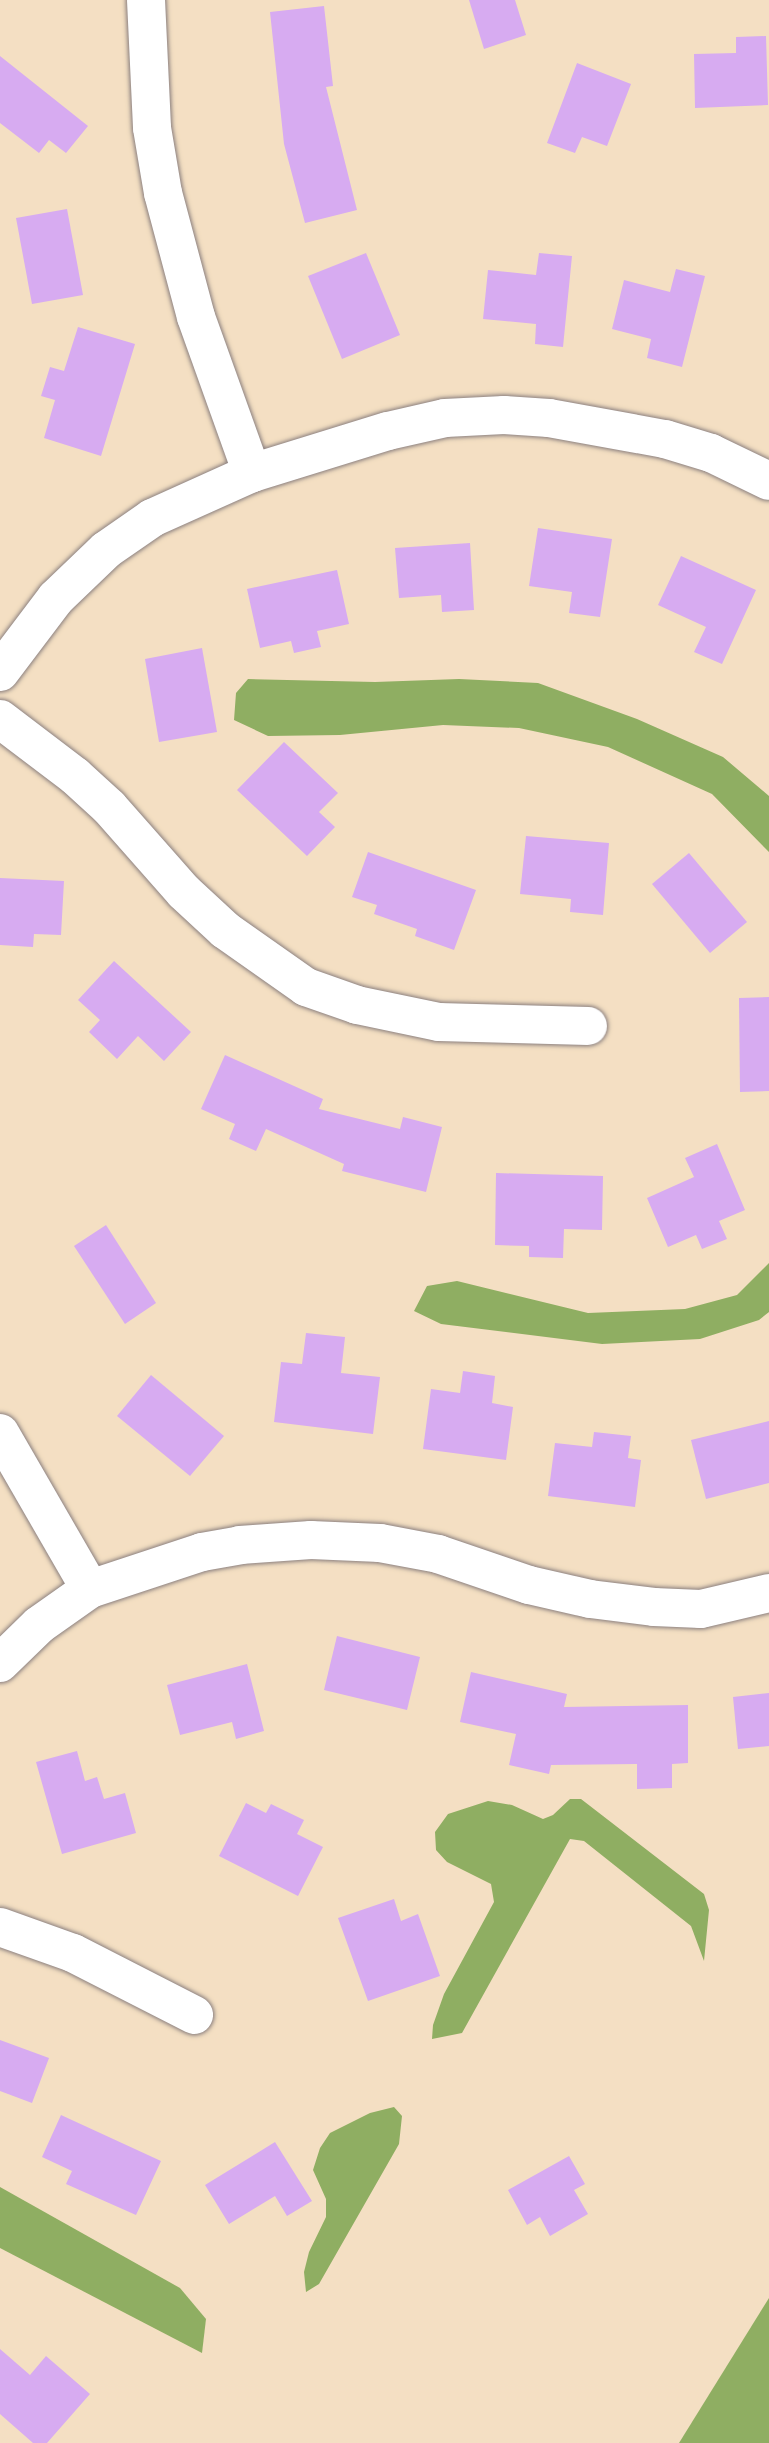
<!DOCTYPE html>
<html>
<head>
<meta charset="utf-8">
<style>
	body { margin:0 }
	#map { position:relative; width:769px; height:2443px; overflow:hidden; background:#f4dfc3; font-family:"Gentium Book Plus",serif }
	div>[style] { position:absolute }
	.forest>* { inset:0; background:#8fae62 }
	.building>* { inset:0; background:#d7abf1 }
	.roads { filter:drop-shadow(0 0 2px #8b807f) drop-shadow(0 0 2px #8b807f) }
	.minor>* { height:38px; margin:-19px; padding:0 19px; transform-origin:19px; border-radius:19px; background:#fff }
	span { translate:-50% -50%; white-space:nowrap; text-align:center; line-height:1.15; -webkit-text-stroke:5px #fff; paint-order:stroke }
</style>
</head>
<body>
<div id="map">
	<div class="forest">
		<i style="clip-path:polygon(248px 679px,375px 682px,459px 679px,538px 683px,637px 719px,723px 757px,769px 796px,769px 852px,712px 794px,608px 747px,519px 728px,443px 725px,340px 735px,268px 736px,234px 720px,236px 693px)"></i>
		<i style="clip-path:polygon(769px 1263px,769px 1312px,759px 1320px,700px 1339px,602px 1344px,441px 1324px,414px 1311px,427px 1286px,457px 1281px,588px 1313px,685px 1309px,737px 1295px)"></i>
		<i style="clip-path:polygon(570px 1799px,581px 1799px,704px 1894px,709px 1910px,704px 1961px,691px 1926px,584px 1841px,570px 1839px,462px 2033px,432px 2039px,433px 2025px,444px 1994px,494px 1902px,491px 1884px,447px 1862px,436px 1850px,435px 1832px,448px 1814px,488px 1801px,512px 1805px,543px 1819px,553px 1815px)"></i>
		<i style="clip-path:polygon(394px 2107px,402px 2116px,399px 2144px,319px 2284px,306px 2292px,304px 2272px,309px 2252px,326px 2217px,326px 2199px,313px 2170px,320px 2148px,330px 2133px,370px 2113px)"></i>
		<i style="clip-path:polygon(0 2187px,180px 2288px,206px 2319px,202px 2353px,0 2248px)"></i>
		<i style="clip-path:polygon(769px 2298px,769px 2443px,679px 2443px)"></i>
	</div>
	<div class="building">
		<i style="clip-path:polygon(469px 0,515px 0,526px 35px,484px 49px)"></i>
		<i style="clip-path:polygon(324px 6px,333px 86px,326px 87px,357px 210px,305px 223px,284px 144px,270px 12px)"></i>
		<i style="clip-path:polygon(766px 36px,768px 105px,695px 108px,694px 54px,736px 53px,736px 37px)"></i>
		<i style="clip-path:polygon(0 56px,88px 126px,66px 153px,49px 140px,39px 153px,0 123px)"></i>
		<i style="clip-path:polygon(577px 63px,631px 84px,607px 146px,582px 137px,575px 153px,547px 143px)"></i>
		<i style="clip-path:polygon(67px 209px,83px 295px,32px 304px,16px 218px)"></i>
		<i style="clip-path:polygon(366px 253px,400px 335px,342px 359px,308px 276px)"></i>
		<i style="clip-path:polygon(539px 253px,572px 256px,563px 347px,535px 344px,536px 324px,483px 319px,488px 270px,536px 275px)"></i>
		<i style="clip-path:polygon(676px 269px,705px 276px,682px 367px,647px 358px,651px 339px,612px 329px,624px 280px,670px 292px)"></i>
		<i style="clip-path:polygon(78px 327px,135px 344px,101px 456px,44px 438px,55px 400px,41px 396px,50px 367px,64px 371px)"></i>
		<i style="clip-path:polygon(538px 528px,612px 539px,600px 617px,569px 613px,572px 592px,529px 586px)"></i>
		<i style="clip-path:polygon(470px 543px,474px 610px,442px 612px,441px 595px,399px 598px,395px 548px)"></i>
		<i style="clip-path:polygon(681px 556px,756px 590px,722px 664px,694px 652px,706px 627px,658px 605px)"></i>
		<i style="clip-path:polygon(337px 570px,349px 624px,317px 631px,321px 647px,294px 653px,291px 641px,260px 648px,247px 589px)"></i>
		<i style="clip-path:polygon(202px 648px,217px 732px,159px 742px,145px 659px)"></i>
		<i style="clip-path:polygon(284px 742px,338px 793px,319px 812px,335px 827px,307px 856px,237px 790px)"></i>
		<i style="clip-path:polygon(526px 836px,609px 843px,603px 915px,570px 912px,571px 899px,520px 894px)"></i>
		<i style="clip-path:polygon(368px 852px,476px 890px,454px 950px,415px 936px,417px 929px,374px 914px,377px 905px,352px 897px)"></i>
		<i style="clip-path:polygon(689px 853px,747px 922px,710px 953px,652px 884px)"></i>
		<i style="clip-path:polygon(0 878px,64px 881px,61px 935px,34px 934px,33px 947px,0 945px)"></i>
		<i style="clip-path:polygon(114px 961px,191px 1032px,164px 1061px,138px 1036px,117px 1059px,89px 1032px,100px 1020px,78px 1000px)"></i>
		<i style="clip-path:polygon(769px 997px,769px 1091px,740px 1092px,739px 998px)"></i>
		<i style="clip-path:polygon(225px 1055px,323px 1099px,319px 1109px,400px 1129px,403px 1117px,442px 1127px,426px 1192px,342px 1171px,344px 1164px,266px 1129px,256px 1151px,229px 1139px,235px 1124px,201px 1109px)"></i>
		<i style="clip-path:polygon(717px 1144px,745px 1210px,719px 1221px,727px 1239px,702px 1249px,696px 1235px,668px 1247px,647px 1198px,694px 1177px,685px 1158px)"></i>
		<i style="clip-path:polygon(496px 1173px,603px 1176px,602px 1230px,564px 1229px,563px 1258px,529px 1257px,529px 1246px,495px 1245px)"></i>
		<i style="clip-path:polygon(106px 1225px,156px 1303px,125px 1324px,74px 1246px)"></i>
		<i style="clip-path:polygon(306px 1333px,345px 1337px,341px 1373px,380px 1377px,373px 1434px,274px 1422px,281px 1362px,302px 1364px)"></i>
		<i style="clip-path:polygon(463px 1371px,495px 1376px,492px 1403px,513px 1407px,506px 1460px,423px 1449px,431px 1389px,460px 1393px)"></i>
		<i style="clip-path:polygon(151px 1375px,224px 1436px,190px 1476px,117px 1416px)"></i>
		<i style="clip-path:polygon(769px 1421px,769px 1483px,706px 1499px,691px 1440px)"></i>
		<i style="clip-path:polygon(594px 1432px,631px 1436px,628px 1458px,641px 1460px,635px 1507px,548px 1496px,555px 1443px,592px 1447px)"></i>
		<i style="clip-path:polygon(337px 1636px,420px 1657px,407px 1710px,324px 1690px)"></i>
		<i style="clip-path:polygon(247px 1664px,264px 1731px,236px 1739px,232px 1722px,180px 1735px,167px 1685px)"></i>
		<i style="clip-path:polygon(471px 1672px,567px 1694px,564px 1707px,688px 1705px,688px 1763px,672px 1764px,672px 1788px,637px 1789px,637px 1764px,551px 1765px,549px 1774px,509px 1765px,516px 1734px,460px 1722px)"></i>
		<i style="clip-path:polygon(769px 1693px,769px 1746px,738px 1749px,733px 1697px)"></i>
		<i style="clip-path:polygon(77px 1751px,85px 1781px,97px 1777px,104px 1799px,125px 1793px,136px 1833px,62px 1854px,36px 1762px)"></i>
		<i style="clip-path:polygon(246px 1803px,266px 1813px,271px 1804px,304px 1820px,297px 1834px,323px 1847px,298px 1896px,219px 1856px)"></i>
		<i style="clip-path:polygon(394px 1899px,401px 1921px,418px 1914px,440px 1976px,368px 2001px,338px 1918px)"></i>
		<i style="clip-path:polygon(0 2040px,49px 2058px,32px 2103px,0 2091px)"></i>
		<i style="clip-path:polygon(61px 2115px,161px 2161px,136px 2215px,66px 2184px,72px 2171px,42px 2157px)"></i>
		<i style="clip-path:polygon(275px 2142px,312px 2201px,287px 2216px,275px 2196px,229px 2224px,205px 2185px)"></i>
		<i style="clip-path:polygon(569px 2156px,585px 2184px,574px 2190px,588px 2214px,550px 2236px,540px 2217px,527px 2225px,508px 2190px)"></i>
		<i style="clip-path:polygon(0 2349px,30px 2375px,46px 2356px,90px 2394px,47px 2443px,33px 2443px,0 2414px)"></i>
	</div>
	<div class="roads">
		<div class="minor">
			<i style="left:146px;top:0;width:128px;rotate:87.3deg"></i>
			<i style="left:152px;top:128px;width:66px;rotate:80.4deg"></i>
			<i style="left:163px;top:193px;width:128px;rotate:75.1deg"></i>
			<i style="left:196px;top:317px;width:166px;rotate:70.3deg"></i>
			<i style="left:0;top:672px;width:93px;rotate:-52.9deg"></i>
			<i style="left:56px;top:598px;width:69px;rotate:-43.8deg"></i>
			<i style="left:106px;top:550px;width:56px;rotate:-34.8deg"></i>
			<i style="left:152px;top:518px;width:110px;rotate:-24.2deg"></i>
			<i style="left:252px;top:473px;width:142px;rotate:-17.2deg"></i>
			<i style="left:388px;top:431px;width:58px;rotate:-12.8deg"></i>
			<i style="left:445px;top:418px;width:59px;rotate:-2.9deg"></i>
			<i style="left:504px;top:415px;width:45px;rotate:3.8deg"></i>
			<i style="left:549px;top:418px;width:118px;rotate:10.3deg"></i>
			<i style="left:665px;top:439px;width:48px;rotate:16.9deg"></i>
			<i style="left:711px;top:453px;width:64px;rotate:25.8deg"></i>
			<i style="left:0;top:719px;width:94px;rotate:37.2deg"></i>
			<i style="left:75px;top:776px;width:46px;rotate:42.4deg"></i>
			<i style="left:109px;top:807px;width:113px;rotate:48.6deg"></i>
			<i style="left:184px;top:892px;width:56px;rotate:42.8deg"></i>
			<i style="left:225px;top:930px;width:99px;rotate:35.1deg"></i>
			<i style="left:306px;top:987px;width:54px;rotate:19.4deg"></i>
			<i style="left:357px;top:1005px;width:84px;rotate:11.7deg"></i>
			<i style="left:439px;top:1022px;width:149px;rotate:1.5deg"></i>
			<i style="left:0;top:1433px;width:180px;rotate:60deg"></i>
			<i style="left:0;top:1663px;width:54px;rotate:-44.3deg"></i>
			<i style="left:39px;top:1625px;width:62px;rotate:-35.2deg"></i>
			<i style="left:90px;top:1589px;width:118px;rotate:-18.3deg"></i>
			<i style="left:202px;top:1552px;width:39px;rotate:-10deg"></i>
			<i style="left:240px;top:1545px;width:71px;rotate:-4deg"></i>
			<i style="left:311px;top:1540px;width:69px;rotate:2.5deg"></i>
			<i style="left:380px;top:1543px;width:59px;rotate:10.7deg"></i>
			<i style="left:438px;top:1554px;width:96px;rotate:18.8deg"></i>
			<i style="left:529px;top:1585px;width:63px;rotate:12.9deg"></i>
			<i style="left:590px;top:1599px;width:64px;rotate:7.1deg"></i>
			<i style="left:654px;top:1607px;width:47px;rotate:2.4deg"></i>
			<i style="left:701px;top:1609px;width:70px;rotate:-13.2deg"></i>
			<i style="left:0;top:1927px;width:77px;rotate:19.6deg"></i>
			<i style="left:73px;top:1953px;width:136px;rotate:27.1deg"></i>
		</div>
	</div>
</div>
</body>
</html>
